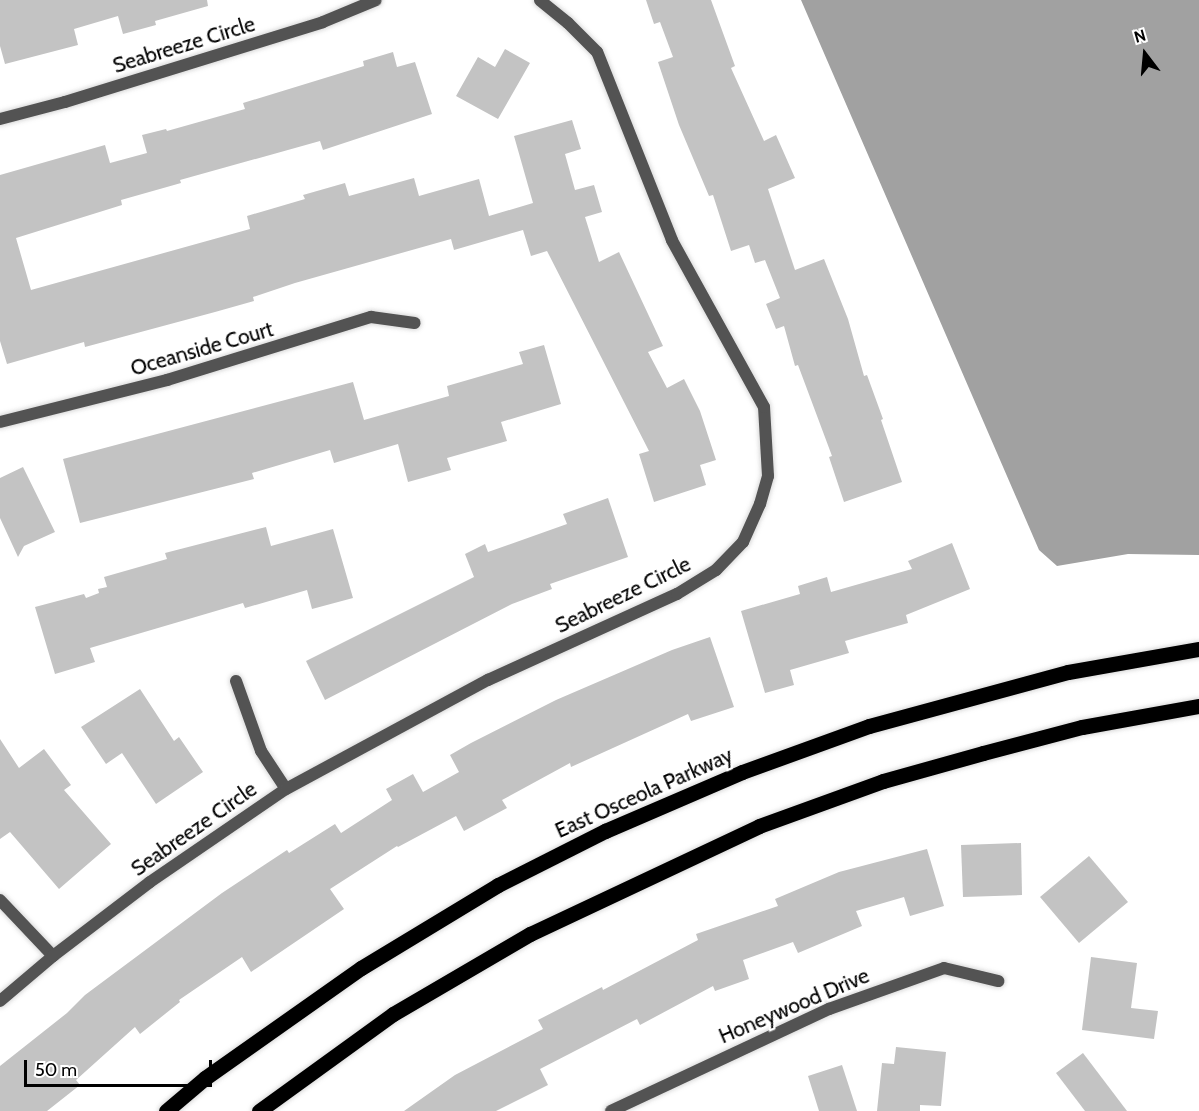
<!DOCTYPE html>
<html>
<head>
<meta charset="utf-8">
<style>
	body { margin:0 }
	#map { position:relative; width:1199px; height:1111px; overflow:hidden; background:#fff; font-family:Cabin,sans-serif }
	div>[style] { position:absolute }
	.water>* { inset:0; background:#a1a1a1 }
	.building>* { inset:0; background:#c3c3c3 }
	.roads { filter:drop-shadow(0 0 2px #dbdbdb) drop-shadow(0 0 2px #dbdbdb) }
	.minor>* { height:12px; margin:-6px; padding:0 6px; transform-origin:6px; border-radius:6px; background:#535353 }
	.primary>* { height:15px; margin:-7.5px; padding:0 7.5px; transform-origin:7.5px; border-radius:7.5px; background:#000 }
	span { translate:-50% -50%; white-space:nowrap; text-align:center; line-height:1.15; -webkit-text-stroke:4.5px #fff; paint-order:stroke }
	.street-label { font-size:21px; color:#000 }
	.north { position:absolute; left:1115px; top:24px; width:60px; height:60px; -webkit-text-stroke:4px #fff; paint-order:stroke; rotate:344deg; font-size:16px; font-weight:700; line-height:24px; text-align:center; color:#000 }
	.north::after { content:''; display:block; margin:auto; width:21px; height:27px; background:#000; clip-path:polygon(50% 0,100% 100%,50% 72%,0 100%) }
	.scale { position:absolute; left:24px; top:1060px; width:188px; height:27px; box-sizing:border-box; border:3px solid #000; border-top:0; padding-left:8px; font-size:18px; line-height:21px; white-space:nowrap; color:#000; -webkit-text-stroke:4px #fff; paint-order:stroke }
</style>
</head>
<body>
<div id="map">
	<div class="water">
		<i style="clip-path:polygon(801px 0,1199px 0,1199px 555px,1128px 554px,1057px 566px,1039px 550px)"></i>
	</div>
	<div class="building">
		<i style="clip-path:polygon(0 0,207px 0,208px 6px,155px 21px,156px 25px,123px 34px,118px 16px,74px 29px,78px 45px,5px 64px,0 46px)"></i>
		<i style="clip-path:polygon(646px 0,711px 0,735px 66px,731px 68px,764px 141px,776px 135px,795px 178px,768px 189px,795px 270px,824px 259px,848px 319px,864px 376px,867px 375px,883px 419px,881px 420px,902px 482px,844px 502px,829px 457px,832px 456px,798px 365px,795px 366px,784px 326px,776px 329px,766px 304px,780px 298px,765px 260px,755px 263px,749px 245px,731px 251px,713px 195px,709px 196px,679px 125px,658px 62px,673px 57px,660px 22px,654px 24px)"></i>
		<i style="clip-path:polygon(505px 49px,530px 63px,498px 119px,456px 96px,478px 57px,495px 67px)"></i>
		<i style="clip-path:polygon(393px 52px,397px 67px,415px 62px,432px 114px,323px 150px,320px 141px,180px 180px,181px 183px,121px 200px,122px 205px,16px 238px,31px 290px,250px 229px,247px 216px,305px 199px,303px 195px,345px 183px,349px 196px,414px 178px,419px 196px,479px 179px,489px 216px,533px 203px,514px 136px,572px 120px,581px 149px,565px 154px,575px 190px,594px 185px,602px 212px,585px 217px,599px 262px,619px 252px,663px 346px,648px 352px,667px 388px,684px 379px,700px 411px,716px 460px,700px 465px,706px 485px,654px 502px,639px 454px,649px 451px,547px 251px,531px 256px,523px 230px,454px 250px,451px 239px,295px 283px,253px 297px,254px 301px,215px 312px,85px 347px,84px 342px,7px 364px,0 341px,0 175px,105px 145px,110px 163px,147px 153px,142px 135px,166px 129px,167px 131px,245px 109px,243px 103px,364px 66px,363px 61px)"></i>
		<i style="clip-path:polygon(544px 345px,561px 404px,501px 422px,507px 441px,447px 458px,451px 470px,408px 482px,398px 444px,334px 463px,330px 450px,252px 473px,254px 479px,80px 523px,63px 459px,353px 382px,364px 420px,449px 396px,447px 386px,523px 364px,519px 352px)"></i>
		<i style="clip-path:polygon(23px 467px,55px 532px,24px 546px,18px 557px,0 518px,0 478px)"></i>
		<i style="clip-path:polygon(608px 498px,628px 557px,550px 584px,552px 589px,512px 604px,325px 700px,306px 661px,474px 577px,465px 554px,485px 544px,488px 552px,567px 524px,563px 514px)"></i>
		<i style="clip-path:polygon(266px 527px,271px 546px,333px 529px,353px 598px,312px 609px,307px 590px,245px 608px,243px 603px,90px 648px,95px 662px,55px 674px,35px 607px,84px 594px,86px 598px,99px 593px,98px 589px,107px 587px,104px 577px,167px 559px,165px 553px)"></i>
		<i style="clip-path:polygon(952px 543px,970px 589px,906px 615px,908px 623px,845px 641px,849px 653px,790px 670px,794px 685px,765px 693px,741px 611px,800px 594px,798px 586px,827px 577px,831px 592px,912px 569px,908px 561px)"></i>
		<i style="clip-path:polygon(710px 637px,734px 707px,691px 721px,688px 714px,571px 767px,570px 763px,502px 800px,507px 808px,464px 831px,456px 816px,398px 847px,397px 846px,330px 889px,344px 909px,251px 972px,242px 957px,179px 1000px,180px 1002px,140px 1034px,135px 1027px,76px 1080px,80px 1085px,47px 1111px,0 1111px,0 1066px,67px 1013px,85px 995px,222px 893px,287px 850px,289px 853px,335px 824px,341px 833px,392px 800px,386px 789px,413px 774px,423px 792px,459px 772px,450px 755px,471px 743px,556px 700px,672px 650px)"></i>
		<i style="clip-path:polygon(140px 689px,174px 741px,179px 737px,203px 772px,156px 804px,122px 753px,106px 764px,81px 727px)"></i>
		<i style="clip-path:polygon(0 739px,19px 768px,44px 749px,71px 785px,64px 790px,111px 844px,59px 889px,10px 832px,0 839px)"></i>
		<i style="clip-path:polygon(1021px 843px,1022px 895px,963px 897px,961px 845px)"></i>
		<i style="clip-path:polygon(927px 849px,944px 906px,910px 916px,904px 897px,856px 911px,862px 926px,798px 953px,793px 942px,743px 960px,749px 979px,715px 991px,713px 986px,640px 1025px,637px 1019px,540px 1069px,548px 1085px,496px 1111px,404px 1111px,455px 1075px,543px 1029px,538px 1020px,602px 987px,603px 990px,698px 940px,696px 934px,778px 906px,775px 899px,839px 872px)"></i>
		<i style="clip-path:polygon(1089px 856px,1128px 902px,1079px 943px,1040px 897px)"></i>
		<i style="clip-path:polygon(1091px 957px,1137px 963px,1131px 1008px,1158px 1011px,1154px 1039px,1082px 1030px)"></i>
		<i style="clip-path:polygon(896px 1047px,946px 1052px,941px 1106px,920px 1105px,920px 1111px,877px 1111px,882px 1063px,894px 1064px)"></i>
		<i style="clip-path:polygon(1083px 1053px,1127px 1111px,1085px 1111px,1056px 1073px)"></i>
		<i style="clip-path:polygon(842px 1065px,857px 1111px,819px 1111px,808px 1076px)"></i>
	</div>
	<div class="roads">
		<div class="minor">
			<i style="left:0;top:119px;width:67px;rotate:-14.7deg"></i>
			<i style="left:65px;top:102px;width:270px;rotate:-17.2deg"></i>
			<i style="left:323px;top:22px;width:57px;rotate:-22.5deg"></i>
			<i style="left:0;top:422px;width:172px;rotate:-14.1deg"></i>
			<i style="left:167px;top:380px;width:214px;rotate:-17.2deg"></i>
			<i style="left:371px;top:317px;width:44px;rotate:7.8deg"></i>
			<i style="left:236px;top:681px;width:74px;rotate:70.3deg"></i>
			<i style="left:261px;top:751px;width:45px;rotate:56.7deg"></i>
			<i style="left:0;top:900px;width:77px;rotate:46.6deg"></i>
			<i style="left:0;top:1001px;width:70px;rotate:-40.3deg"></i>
			<i style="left:53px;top:956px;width:122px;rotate:-37.3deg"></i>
			<i style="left:150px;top:882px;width:165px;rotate:-34.4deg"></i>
			<i style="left:286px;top:789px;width:230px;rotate:-28.4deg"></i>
			<i style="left:488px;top:680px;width:208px;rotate:-24.5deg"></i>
			<i style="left:677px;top:594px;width:46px;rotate:-31.6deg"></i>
			<i style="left:716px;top:570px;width:39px;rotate:-46deg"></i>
			<i style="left:743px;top:542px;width:42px;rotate:-65.9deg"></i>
			<i style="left:760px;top:504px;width:29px;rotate:-74deg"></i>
			<i style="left:768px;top:476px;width:69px;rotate:-93.3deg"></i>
			<i style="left:764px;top:407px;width:191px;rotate:-118.9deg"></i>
			<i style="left:672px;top:240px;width:202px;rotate:-111.7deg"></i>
			<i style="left:597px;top:52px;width:41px;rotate:-135deg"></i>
			<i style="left:568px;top:23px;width:36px;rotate:-141deg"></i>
			<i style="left:611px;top:1111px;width:241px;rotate:-25.1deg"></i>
			<i style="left:829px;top:1009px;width:122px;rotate:-19.6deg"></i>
			<i style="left:944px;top:968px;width:56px;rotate:13.5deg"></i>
		</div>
		<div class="primary">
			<i style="left:166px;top:1111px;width:51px;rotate:-40.2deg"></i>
			<i style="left:205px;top:1078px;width:191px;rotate:-35.2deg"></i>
			<i style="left:361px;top:968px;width:160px;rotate:-31.2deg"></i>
			<i style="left:498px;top:885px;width:120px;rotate:-26.8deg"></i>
			<i style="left:605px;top:831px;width:149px;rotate:-23.3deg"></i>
			<i style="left:742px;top:772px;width:135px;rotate:-19.9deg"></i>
			<i style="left:869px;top:726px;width:206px;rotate:-15.2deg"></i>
			<i style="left:1068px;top:672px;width:133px;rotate:-10deg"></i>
			<i style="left:259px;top:1111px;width:165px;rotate:-35.9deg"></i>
			<i style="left:393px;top:1014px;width:159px;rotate:-30.3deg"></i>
			<i style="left:530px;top:934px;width:253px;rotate:-25.2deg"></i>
			<i style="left:759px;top:826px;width:132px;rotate:-19.9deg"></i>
			<i style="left:883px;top:781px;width:104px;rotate:-15.6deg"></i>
			<i style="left:983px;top:753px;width:102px;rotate:-14.7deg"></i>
			<i style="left:1082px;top:727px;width:119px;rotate:-10.2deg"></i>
		</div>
	</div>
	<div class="street-label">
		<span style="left:184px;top:45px;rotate:-17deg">Seabreeze Circle</span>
		<span style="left:202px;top:349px;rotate:-16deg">Oceanside Court</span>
		<span style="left:623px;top:595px;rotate:-26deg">Seabreeze Circle</span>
		<span style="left:644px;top:793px;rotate:-24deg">East Osceola Parkway</span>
		<span style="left:194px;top:829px;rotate:-35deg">Seabreeze Circle</span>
		<span style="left:794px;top:1006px;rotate:-23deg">Honeywood Drive</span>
	</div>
	<div class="north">N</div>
	<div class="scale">50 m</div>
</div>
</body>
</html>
